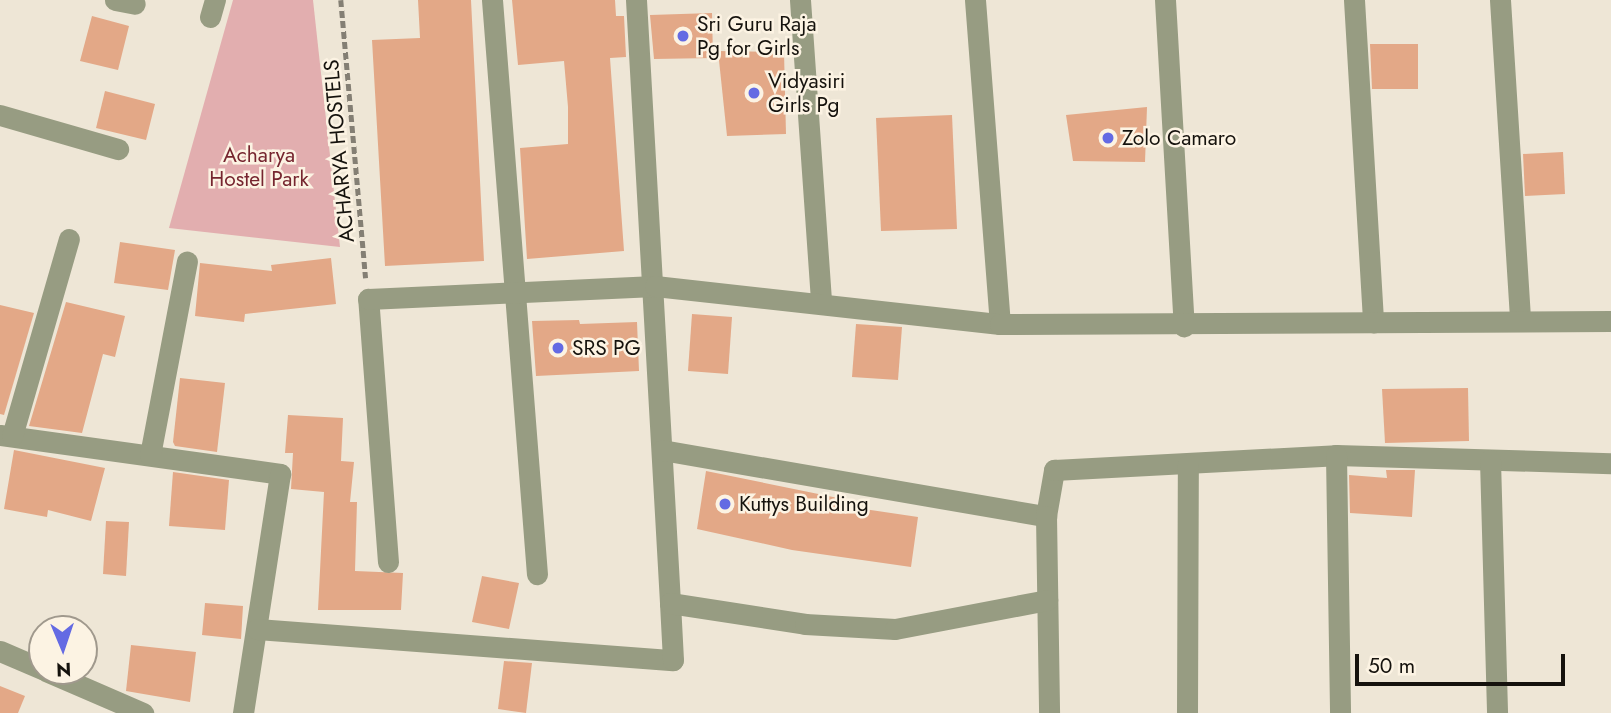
<!DOCTYPE html>
<html>
<head>
<meta charset="utf-8">
<style>
	body { margin:0 }
	#map { position:relative; width:1611px; height:713px; overflow:hidden; background:#eee6d6; font-family:Jost,sans-serif }
	div>[style] { position:absolute }
	.green>* { inset:0; background:#e2aeaf }
	.building>* { inset:0; background:#e3a887 }
	.path>* { height:4.5px; margin-top:-2.25px; transform-origin:0; background:repeating-linear-gradient(90deg,#847f74 0 7px,transparent 0 10.5px) }
	.street>* { height:21px; margin:-10.5px; padding:0 10.5px; transform-origin:10.5px; border-radius:10.5px; background:#979c82 }
	.dots>* { width:19px; height:19px; translate:-50% -50%; box-sizing:border-box; border:4px solid #fcf3e3; border-radius:50% }
	span { translate:-50% -50%; white-space:nowrap; text-align:center; line-height:1.15; -webkit-text-stroke:5px #fcf3e3; paint-order:stroke }
	.poi-label { font-size:21px; color:#15120d }
	.left { translate:0 -50%; text-align:left }
	.street-label { font-size:21px; color:#15120d }
	.park-label { font-size:21px; color:#76252f }
	.north { position:absolute; left:28px; top:615px; width:70px; height:70px; box-sizing:border-box; background:#fcf3e3; border:2px solid #a0998d; border-radius:50%; rotate:178deg; font-size:19px; font-weight:700; line-height:28px; text-align:center; color:#15120d }
	.north::after { content:''; display:block; margin:auto; width:24px; height:32px; background:#646ae3; clip-path:polygon(50% 0,100% 100%,50% 72%,0 100%) }
	.scale { position:absolute; left:1355px; top:654px; width:210px; height:32px; box-sizing:border-box; border:4px solid #15120d; border-top:0; padding-left:9px; font-size:21px; line-height:24px; white-space:nowrap; color:#15120d; -webkit-text-stroke:5px #fcf3e3; paint-order:stroke }
</style>
</head>
<body>
<div id="map">
	<div class="green">
		<i style="clip-path:polygon(233px 0,313px 0,340px 247px,169px 228px)"></i>
	</div>
	<div class="building">
		<i style="clip-path:polygon(418px 0,471px 0,484px 261px,385px 266px,372px 40px,420px 38px)"></i>
		<i style="clip-path:polygon(512px 0,615px 0,616px 16px,624px 16px,626px 57px,610px 58px,624px 251px,527px 259px,520px 148px,568px 144px,568px 107px,564px 61px,518px 65px)"></i>
		<i style="clip-path:polygon(712px 13px,713px 58px,654px 59px,650px 15px)"></i>
		<i style="clip-path:polygon(92px 16px,129px 26px,118px 70px,80px 61px)"></i>
		<i style="clip-path:polygon(1370px 44px,1418px 44px,1418px 89px,1372px 89px)"></i>
		<i style="clip-path:polygon(718px 51px,784px 52px,786px 134px,727px 136px)"></i>
		<i style="clip-path:polygon(105px 91px,155px 104px,146px 140px,96px 128px)"></i>
		<i style="clip-path:polygon(1147px 107px,1145px 162px,1073px 161px,1066px 115px)"></i>
		<i style="clip-path:polygon(952px 115px,957px 229px,881px 231px,876px 118px)"></i>
		<i style="clip-path:polygon(1563px 152px,1565px 194px,1525px 196px,1523px 154px)"></i>
		<i style="clip-path:polygon(120px 242px,175px 250px,168px 290px,114px 283px)"></i>
		<i style="clip-path:polygon(331px 258px,336px 304px,245px 314px,244px 322px,195px 316px,200px 263px,272px 271px,271px 265px)"></i>
		<i style="clip-path:polygon(66px 302px,125px 316px,115px 357px,103px 354px,82px 433px,29px 426px)"></i>
		<i style="clip-path:polygon(0 305px,34px 313px,4px 415px,0 414px)"></i>
		<i style="clip-path:polygon(692px 314px,732px 317px,728px 374px,688px 371px)"></i>
		<i style="clip-path:polygon(579px 320px,580px 324px,637px 322px,639px 371px,536px 376px,532px 321px)"></i>
		<i style="clip-path:polygon(856px 324px,902px 327px,898px 380px,852px 377px)"></i>
		<i style="clip-path:polygon(180px 378px,225px 383px,217px 452px,175px 446px,173px 442px)"></i>
		<i style="clip-path:polygon(1468px 388px,1469px 441px,1385px 443px,1382px 389px)"></i>
		<i style="clip-path:polygon(288px 415px,343px 418px,341px 461px,354px 462px,350px 502px,357px 502px,355px 571px,403px 573px,401px 610px,318px 610px,324px 492px,291px 489px,293px 453px,285px 453px)"></i>
		<i style="clip-path:polygon(14px 450px,105px 468px,91px 521px,48px 510px,47px 517px,4px 509px)"></i>
		<i style="clip-path:polygon(1386px 470px,1415px 470px,1412px 517px,1350px 513px,1349px 475px,1387px 478px)"></i>
		<i style="clip-path:polygon(706px 471px,838px 498px,837px 505px,918px 517px,911px 567px,792px 550px,697px 529px)"></i>
		<i style="clip-path:polygon(173px 472px,229px 480px,225px 530px,169px 526px)"></i>
		<i style="clip-path:polygon(106px 521px,129px 522px,126px 576px,103px 574px)"></i>
		<i style="clip-path:polygon(482px 576px,519px 583px,509px 629px,472px 622px)"></i>
		<i style="clip-path:polygon(205px 603px,243px 606px,241px 639px,202px 635px)"></i>
		<i style="clip-path:polygon(131px 645px,196px 652px,190px 702px,126px 691px)"></i>
		<i style="clip-path:polygon(504px 661px,532px 663px,526px 713px,498px 709px)"></i>
		<i style="clip-path:polygon(0 686px,25px 696px,18px 713px,0 713px)"></i>
	</div>
	<div class="path">
		<i style="left:341px;top:0;width:279px;rotate:84.9deg"></i>
	</div>
	<div class="street">
		<i style="left:115px;top:0;width:20px;rotate:11deg"></i>
		<i style="left:492px;top:0;width:576px;rotate:85.52deg"></i>
		<i style="left:636px;top:0;width:604px;rotate:86.77deg"></i>
		<i style="left:800px;top:0;width:304px;rotate:86deg"></i>
		<i style="left:975px;top:0;width:325px;rotate:85.6deg"></i>
		<i style="left:1165px;top:0;width:327px;rotate:86.7deg"></i>
		<i style="left:1354px;top:0;width:323px;rotate:86.6deg"></i>
		<i style="left:1500px;top:0;width:321px;rotate:86.4deg"></i>
		<i style="left:210px;top:17px;width:18px;rotate:-74deg"></i>
		<i style="left:0;top:115px;width:123px;rotate:16.1deg"></i>
		<i style="left:0;top:435px;width:283px;rotate:7.9deg"></i>
		<i style="left:280px;top:474px;width:242px;rotate:98.8deg"></i>
		<i style="left:12px;top:436px;width:205px;rotate:-73.9deg"></i>
		<i style="left:662px;top:450px;width:390px;rotate:9.8deg"></i>
		<i style="left:1046px;top:516px;width:47px;rotate:-80.1deg"></i>
		<i style="left:1054px;top:470px;width:282px;rotate:-3deg"></i>
		<i style="left:1336px;top:455px;width:275px;rotate:1.7deg"></i>
		<i style="left:150px;top:455px;width:197px;rotate:-79.2deg"></i>
		<i style="left:1336px;top:455px;width:258px;rotate:89.1deg"></i>
		<i style="left:1490px;top:460px;width:253px;rotate:88.4deg"></i>
		<i style="left:1046px;top:516px;width:197px;rotate:89.1deg"></i>
		<i style="left:388px;top:562px;width:264px;rotate:-94.3deg"></i>
		<i style="left:368px;top:299px;width:287px;rotate:-2.6deg"></i>
		<i style="left:655px;top:286px;width:347px;rotate:6.3deg"></i>
		<i style="left:1000px;top:324px;width:611px;rotate:-0.28deg"></i>
		<i style="left:257px;top:629px;width:417px;rotate:4.3deg"></i>
		<i style="left:673px;top:660px;width:57px;rotate:-93deg"></i>
		<i style="left:670px;top:603px;width:137px;rotate:8.8deg"></i>
		<i style="left:805px;top:624px;width:90px;rotate:3.2deg"></i>
		<i style="left:895px;top:629px;width:155px;rotate:-10.8deg"></i>
		<i style="left:0;top:651px;width:46px;rotate:23.2deg"></i>
		<i style="left:46px;top:671px;width:106px;rotate:23.4deg"></i>
		<i style="left:1187px;top:713px;width:248px;rotate:-89.8deg"></i>
	</div>
	<div class="dots">
		<i style="left:683px;top:36px;background:#646ae3"></i>
		<i style="left:754px;top:93px;background:#646ae3"></i>
		<i style="left:1108px;top:138px;background:#646ae3"></i>
		<i style="left:558px;top:348px;background:#646ae3"></i>
		<i style="left:725px;top:504px;background:#646ae3"></i>
	</div>
	<div class="poi-label">
		<span class="left" style="left:697px;top:36px">Sri Guru Raja<br>Pg for Girls</span>
		<span class="left" style="left:768px;top:93px">Vidyasiri<br>Girls Pg</span>
		<span class="left" style="left:1122px;top:138px">Zolo Camaro</span>
		<span class="left" style="left:572px;top:348px">SRS PG</span>
		<span class="left" style="left:739px;top:504px">Kuttys Building</span>
	</div>
	<div class="street-label">
		<span style="left:339px;top:151px;rotate:-95deg">ACHARYA HOSTELS</span>
	</div>
	<div class="park-label">
		<span style="left:259px;top:167px">Acharya<br>Hostel Park</span>
	</div>
	<div class="north">N</div>
	<div class="scale">50 m</div>
</div>
</body>
</html>
